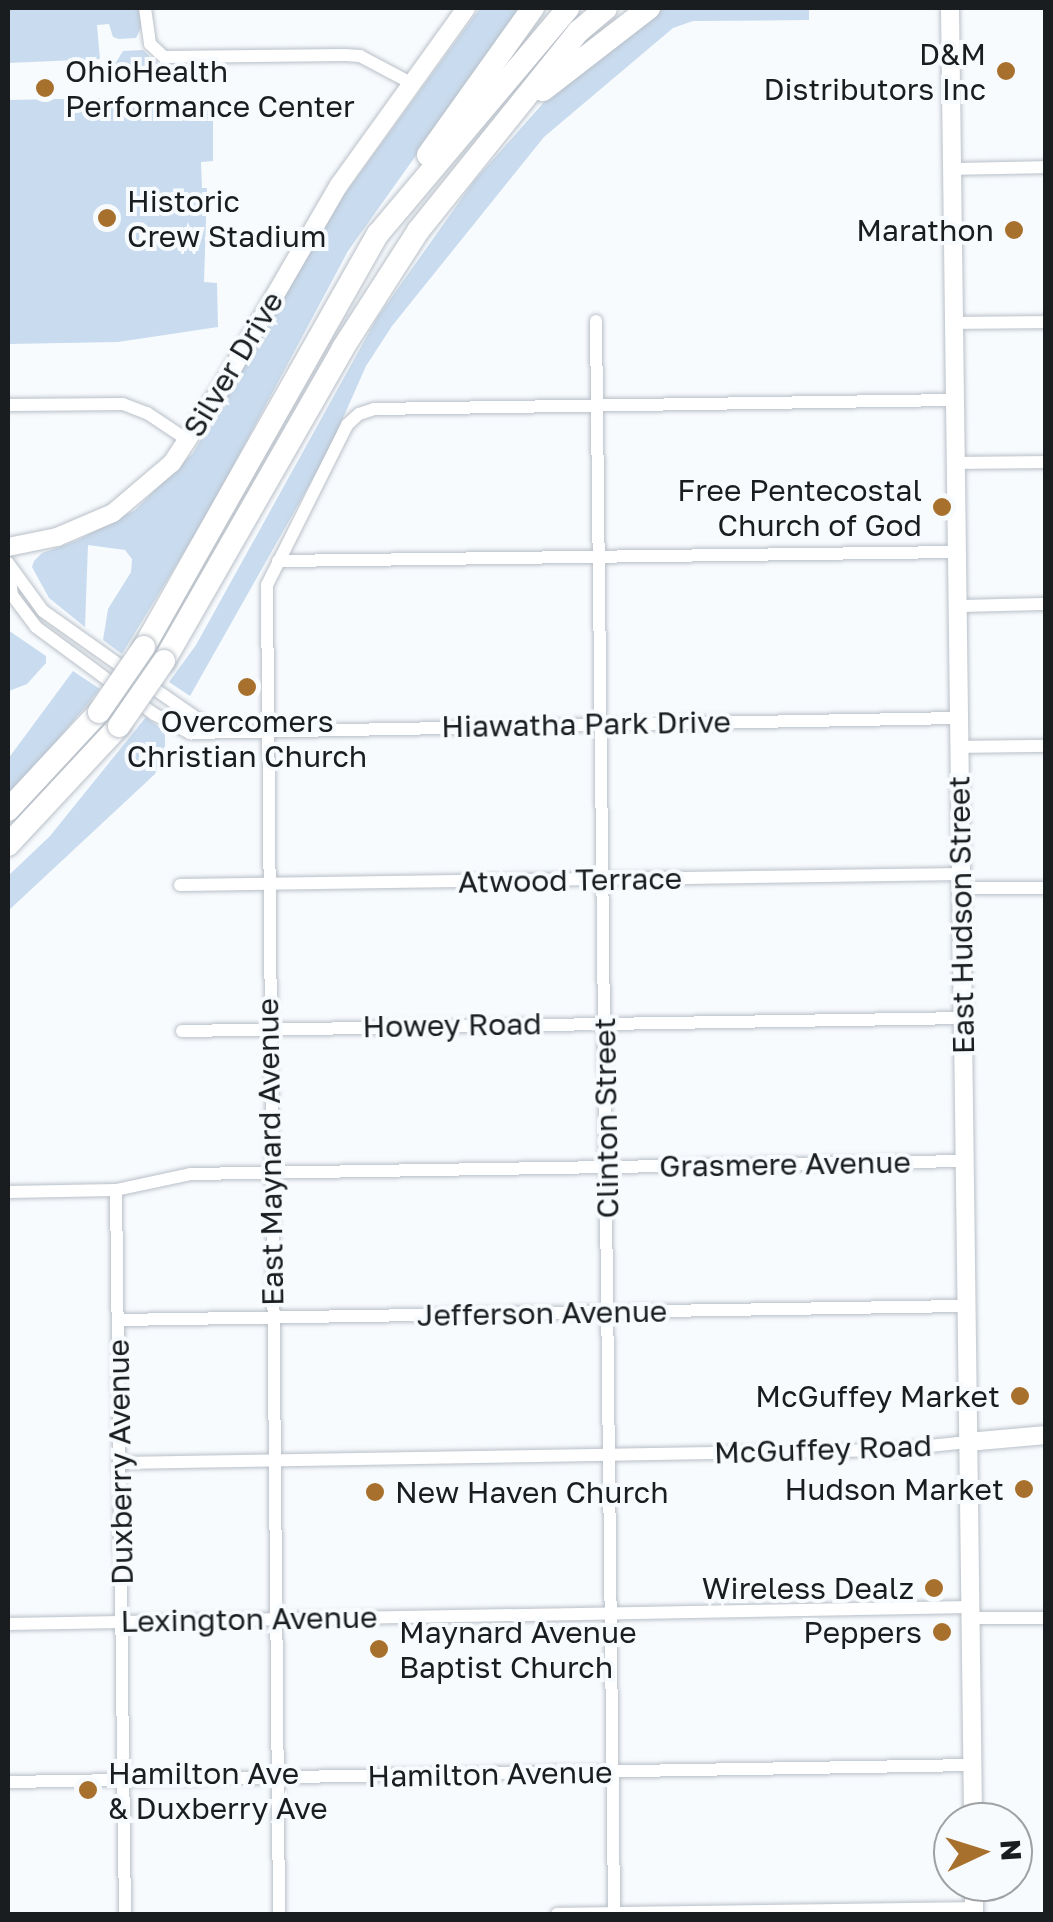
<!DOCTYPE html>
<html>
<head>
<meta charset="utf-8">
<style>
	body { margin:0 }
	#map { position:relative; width:1053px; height:1922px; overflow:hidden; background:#f8fbfe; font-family:"Golos Text",sans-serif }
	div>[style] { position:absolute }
	.green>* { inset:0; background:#c9dbee }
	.roads { filter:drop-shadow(0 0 2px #b9c0c8) drop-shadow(0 0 2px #b9c0c8) }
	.street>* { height:12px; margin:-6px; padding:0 6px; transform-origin:6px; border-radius:6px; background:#fff }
	.secondary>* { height:18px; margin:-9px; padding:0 9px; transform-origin:9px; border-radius:9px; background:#fff }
	.highway>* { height:22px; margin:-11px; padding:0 11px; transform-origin:11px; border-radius:11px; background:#fff }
	.bridges { filter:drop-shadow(0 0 2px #b9c0c8) drop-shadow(0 0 2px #b9c0c8) }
	.highway-bridge>* { height:22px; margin:-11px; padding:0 11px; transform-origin:11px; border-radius:11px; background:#fff }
	.dots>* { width:28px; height:28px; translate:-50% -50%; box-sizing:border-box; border:5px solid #f8fbfe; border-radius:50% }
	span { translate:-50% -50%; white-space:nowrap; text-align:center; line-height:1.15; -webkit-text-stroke:8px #f8fbfe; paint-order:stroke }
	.poi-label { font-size:30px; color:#1a1d1f }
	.right { translate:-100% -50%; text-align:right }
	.left { translate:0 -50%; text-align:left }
	.street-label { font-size:30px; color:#1a1d1f }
	.frame { position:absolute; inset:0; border:10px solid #1a1d1f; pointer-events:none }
	.north { position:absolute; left:933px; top:1802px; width:100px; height:100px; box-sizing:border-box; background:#f8fbfe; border:2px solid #9fa2a5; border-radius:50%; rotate:86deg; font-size:28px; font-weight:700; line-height:40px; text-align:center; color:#1a1d1f }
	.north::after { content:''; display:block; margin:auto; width:35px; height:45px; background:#a7702c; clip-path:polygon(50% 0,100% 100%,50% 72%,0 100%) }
</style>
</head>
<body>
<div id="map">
	<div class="green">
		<i style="clip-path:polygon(8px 8px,140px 8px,141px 28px,136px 38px,119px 39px,113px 37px,109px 24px,97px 25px,100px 59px,8px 63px)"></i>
		<i style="clip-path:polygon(480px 8px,521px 8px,348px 251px,208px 513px,122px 654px,103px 640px,108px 609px,131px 572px,132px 559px,125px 550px,88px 545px,85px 627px,49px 598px,32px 567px,34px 561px,42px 553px,76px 541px,135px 510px,193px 453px,341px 199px)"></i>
		<i style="clip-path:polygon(662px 8px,809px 8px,809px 20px,693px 21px,673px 28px,544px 137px,392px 326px,366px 366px,328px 452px,190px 696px,169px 682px,196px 645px,377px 318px,474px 181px,545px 101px)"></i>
		<i style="clip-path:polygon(143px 50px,157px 63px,172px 66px,220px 64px,219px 80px,126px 71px,115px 64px,123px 51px)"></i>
		<i style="clip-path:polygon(112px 98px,213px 111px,213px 161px,201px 162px,202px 188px,207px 188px,204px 282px,217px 283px,218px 327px,118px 342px,8px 344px,8px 100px)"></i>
		<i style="clip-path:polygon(8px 630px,46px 656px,46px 663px,27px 684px,9px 691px)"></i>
		<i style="clip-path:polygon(73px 671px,100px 689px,8px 800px,8px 759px)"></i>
		<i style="clip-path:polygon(146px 717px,165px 732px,165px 749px,155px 774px,8px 911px,8px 876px,50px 836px)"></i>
	</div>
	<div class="roads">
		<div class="street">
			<i style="left:145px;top:8px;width:36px;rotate:82deg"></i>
			<i style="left:150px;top:44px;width:19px;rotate:43deg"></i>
			<i style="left:164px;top:57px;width:181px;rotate:-0.6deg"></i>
			<i style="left:345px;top:55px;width:15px;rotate:4deg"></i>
			<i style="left:360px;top:56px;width:55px;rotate:28deg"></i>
			<i style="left:952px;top:169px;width:94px;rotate:-1.2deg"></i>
			<i style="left:596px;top:321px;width:1593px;rotate:89.35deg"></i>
			<i style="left:954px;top:323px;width:92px;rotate:-0.6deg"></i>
			<i style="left:8px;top:405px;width:115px;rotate:-0.5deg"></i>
			<i style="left:123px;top:404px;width:26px;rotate:21deg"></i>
			<i style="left:147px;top:413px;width:50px;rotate:33.7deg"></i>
			<i style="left:956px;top:463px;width:90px;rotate:-0.6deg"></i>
			<i style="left:278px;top:561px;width:679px;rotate:-0.76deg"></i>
			<i style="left:8px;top:563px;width:59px;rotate:53.9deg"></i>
			<i style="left:43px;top:611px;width:105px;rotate:35.3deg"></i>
			<i style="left:8px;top:566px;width:29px;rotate:82deg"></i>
			<i style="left:12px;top:595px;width:40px;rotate:53deg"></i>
			<i style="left:36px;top:627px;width:147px;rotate:36.4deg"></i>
			<i style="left:154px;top:714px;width:41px;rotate:27.8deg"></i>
			<i style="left:190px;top:733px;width:769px;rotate:-1.12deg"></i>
			<i style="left:957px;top:606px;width:89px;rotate:-1.3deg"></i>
			<i style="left:146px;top:683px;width:83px;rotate:34.7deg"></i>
			<i style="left:959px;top:747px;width:87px;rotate:-0.7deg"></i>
			<i style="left:180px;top:885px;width:781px;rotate:-0.81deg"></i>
			<i style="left:961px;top:888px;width:85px"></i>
			<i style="left:182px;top:1031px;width:780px;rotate:-0.95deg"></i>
			<i style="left:116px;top:1190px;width:724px;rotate:89.29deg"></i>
			<i style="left:8px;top:1192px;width:108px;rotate:-1.1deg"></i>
			<i style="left:116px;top:1190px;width:77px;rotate:-12deg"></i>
			<i style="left:191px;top:1174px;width:773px;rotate:-0.96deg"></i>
			<i style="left:118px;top:1320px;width:848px;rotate:-0.95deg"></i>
			<i style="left:120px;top:1463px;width:771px;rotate:-0.97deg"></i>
			<i style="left:891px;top:1450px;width:77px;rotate:-5.9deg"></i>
			<i style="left:970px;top:1618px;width:76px"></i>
			<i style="left:8px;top:1624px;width:962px;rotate:-1.01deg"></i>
			<i style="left:8px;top:1782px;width:964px;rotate:-1.01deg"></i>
			<i style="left:279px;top:1914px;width:1329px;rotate:-90.52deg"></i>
			<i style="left:267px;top:585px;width:179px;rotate:-63.4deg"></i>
			<i style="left:347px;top:425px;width:16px;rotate:-43deg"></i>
			<i style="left:359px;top:414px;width:16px;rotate:-18deg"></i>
			<i style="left:374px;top:409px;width:581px;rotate:-0.89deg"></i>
			<i style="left:557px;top:1914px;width:417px;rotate:-0.8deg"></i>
		</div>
		<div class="secondary">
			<i style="left:950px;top:8px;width:1814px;rotate:89.27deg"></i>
			<i style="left:8px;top:547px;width:50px;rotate:-11.5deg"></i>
			<i style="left:57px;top:537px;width:61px;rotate:-23.2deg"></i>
			<i style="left:113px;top:513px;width:77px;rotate:-40.3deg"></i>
			<i style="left:172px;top:463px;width:87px;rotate:-56.7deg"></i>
			<i style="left:220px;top:390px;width:237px;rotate:-59.9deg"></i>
			<i style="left:339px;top:185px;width:218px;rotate:-54.3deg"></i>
			<i style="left:968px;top:1442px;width:78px;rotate:-5.1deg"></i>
			<i style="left:974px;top:1882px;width:32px;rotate:90deg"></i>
		</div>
		<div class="highway">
			<i style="left:543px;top:90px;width:134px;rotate:-37.7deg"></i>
			<i style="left:428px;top:155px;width:181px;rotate:-54.5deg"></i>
			<i style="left:144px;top:647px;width:475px;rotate:-60.5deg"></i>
			<i style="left:378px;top:234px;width:295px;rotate:-49.9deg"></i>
			<i style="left:164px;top:661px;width:361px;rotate:-60.2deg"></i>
			<i style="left:343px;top:348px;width:139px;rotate:-57.3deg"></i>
			<i style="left:418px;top:231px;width:257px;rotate:-51.2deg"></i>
			<i style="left:579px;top:31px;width:35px;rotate:-40deg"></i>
			<i style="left:8px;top:810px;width:134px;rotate:-47.1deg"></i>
			<i style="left:8px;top:845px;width:163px;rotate:-47deg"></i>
		</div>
	</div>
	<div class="bridges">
		<div class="highway-bridge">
			<i style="left:99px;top:712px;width:79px;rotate:-55.3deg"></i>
			<i style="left:119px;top:726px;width:79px;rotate:-55.3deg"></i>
		</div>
	</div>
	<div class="dots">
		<i style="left:1006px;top:71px;background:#a7702c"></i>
		<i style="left:45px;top:88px;background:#a7702c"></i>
		<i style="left:107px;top:218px;background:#a7702c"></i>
		<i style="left:1014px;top:230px;background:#a7702c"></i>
		<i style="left:942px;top:507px;background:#a7702c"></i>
		<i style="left:247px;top:687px;background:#a7702c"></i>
		<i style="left:1020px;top:1396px;background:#a7702c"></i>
		<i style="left:1024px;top:1489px;background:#a7702c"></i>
		<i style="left:375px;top:1492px;background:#a7702c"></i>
		<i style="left:934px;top:1588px;background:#a7702c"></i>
		<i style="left:942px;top:1632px;background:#a7702c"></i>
		<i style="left:379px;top:1649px;background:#a7702c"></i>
		<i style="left:88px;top:1790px;background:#a7702c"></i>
	</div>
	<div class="poi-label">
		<span class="right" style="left:986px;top:71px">D&amp;M<br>Distributors Inc</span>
		<span class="left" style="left:65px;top:88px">OhioHealth<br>Performance Center</span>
		<span class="left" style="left:127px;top:218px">Historic<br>Crew Stadium</span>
		<span class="right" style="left:994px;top:230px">Marathon</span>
		<span class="right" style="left:922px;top:507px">Free Pentecostal<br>Church of God</span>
		<span style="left:247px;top:738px">Overcomers<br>Christian Church</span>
		<span class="right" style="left:1000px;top:1396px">McGuffey Market</span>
		<span class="right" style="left:1004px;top:1489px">Hudson Market</span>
		<span class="left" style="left:395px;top:1492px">New Haven Church</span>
		<span class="right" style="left:914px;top:1588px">Wireless Dealz</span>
		<span class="left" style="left:399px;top:1649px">Maynard Avenue<br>Baptist Church</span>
		<span class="right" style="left:922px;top:1632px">Peppers</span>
		<span class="left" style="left:108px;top:1790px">Hamilton Ave<br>&amp; Duxberry Ave</span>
	</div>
	<div class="street-label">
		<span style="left:233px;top:364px;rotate:-59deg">Silver Drive</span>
		<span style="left:586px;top:724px;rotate:-1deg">Hiawatha Park Drive</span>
		<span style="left:570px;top:880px;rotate:-1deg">Atwood Terrace</span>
		<span style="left:961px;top:915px;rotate:-91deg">East Hudson Street</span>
		<span style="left:452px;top:1025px;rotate:-1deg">Howey Road</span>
		<span style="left:606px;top:1118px;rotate:-91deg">Clinton Street</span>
		<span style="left:270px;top:1152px;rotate:-91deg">East Maynard Avenue</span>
		<span style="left:785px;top:1164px;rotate:-1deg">Grasmere Avenue</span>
		<span style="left:542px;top:1313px;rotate:-1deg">Jefferson Avenue</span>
		<span style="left:823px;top:1449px;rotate:-2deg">McGuffey Road</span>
		<span style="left:120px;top:1462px;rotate:-91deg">Duxberry Avenue</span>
		<span style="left:249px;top:1619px;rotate:-1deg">Lexington Avenue</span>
		<span style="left:490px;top:1774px;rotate:-1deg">Hamilton Avenue</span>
	</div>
	<div class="frame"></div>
	<div class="north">N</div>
</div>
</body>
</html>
